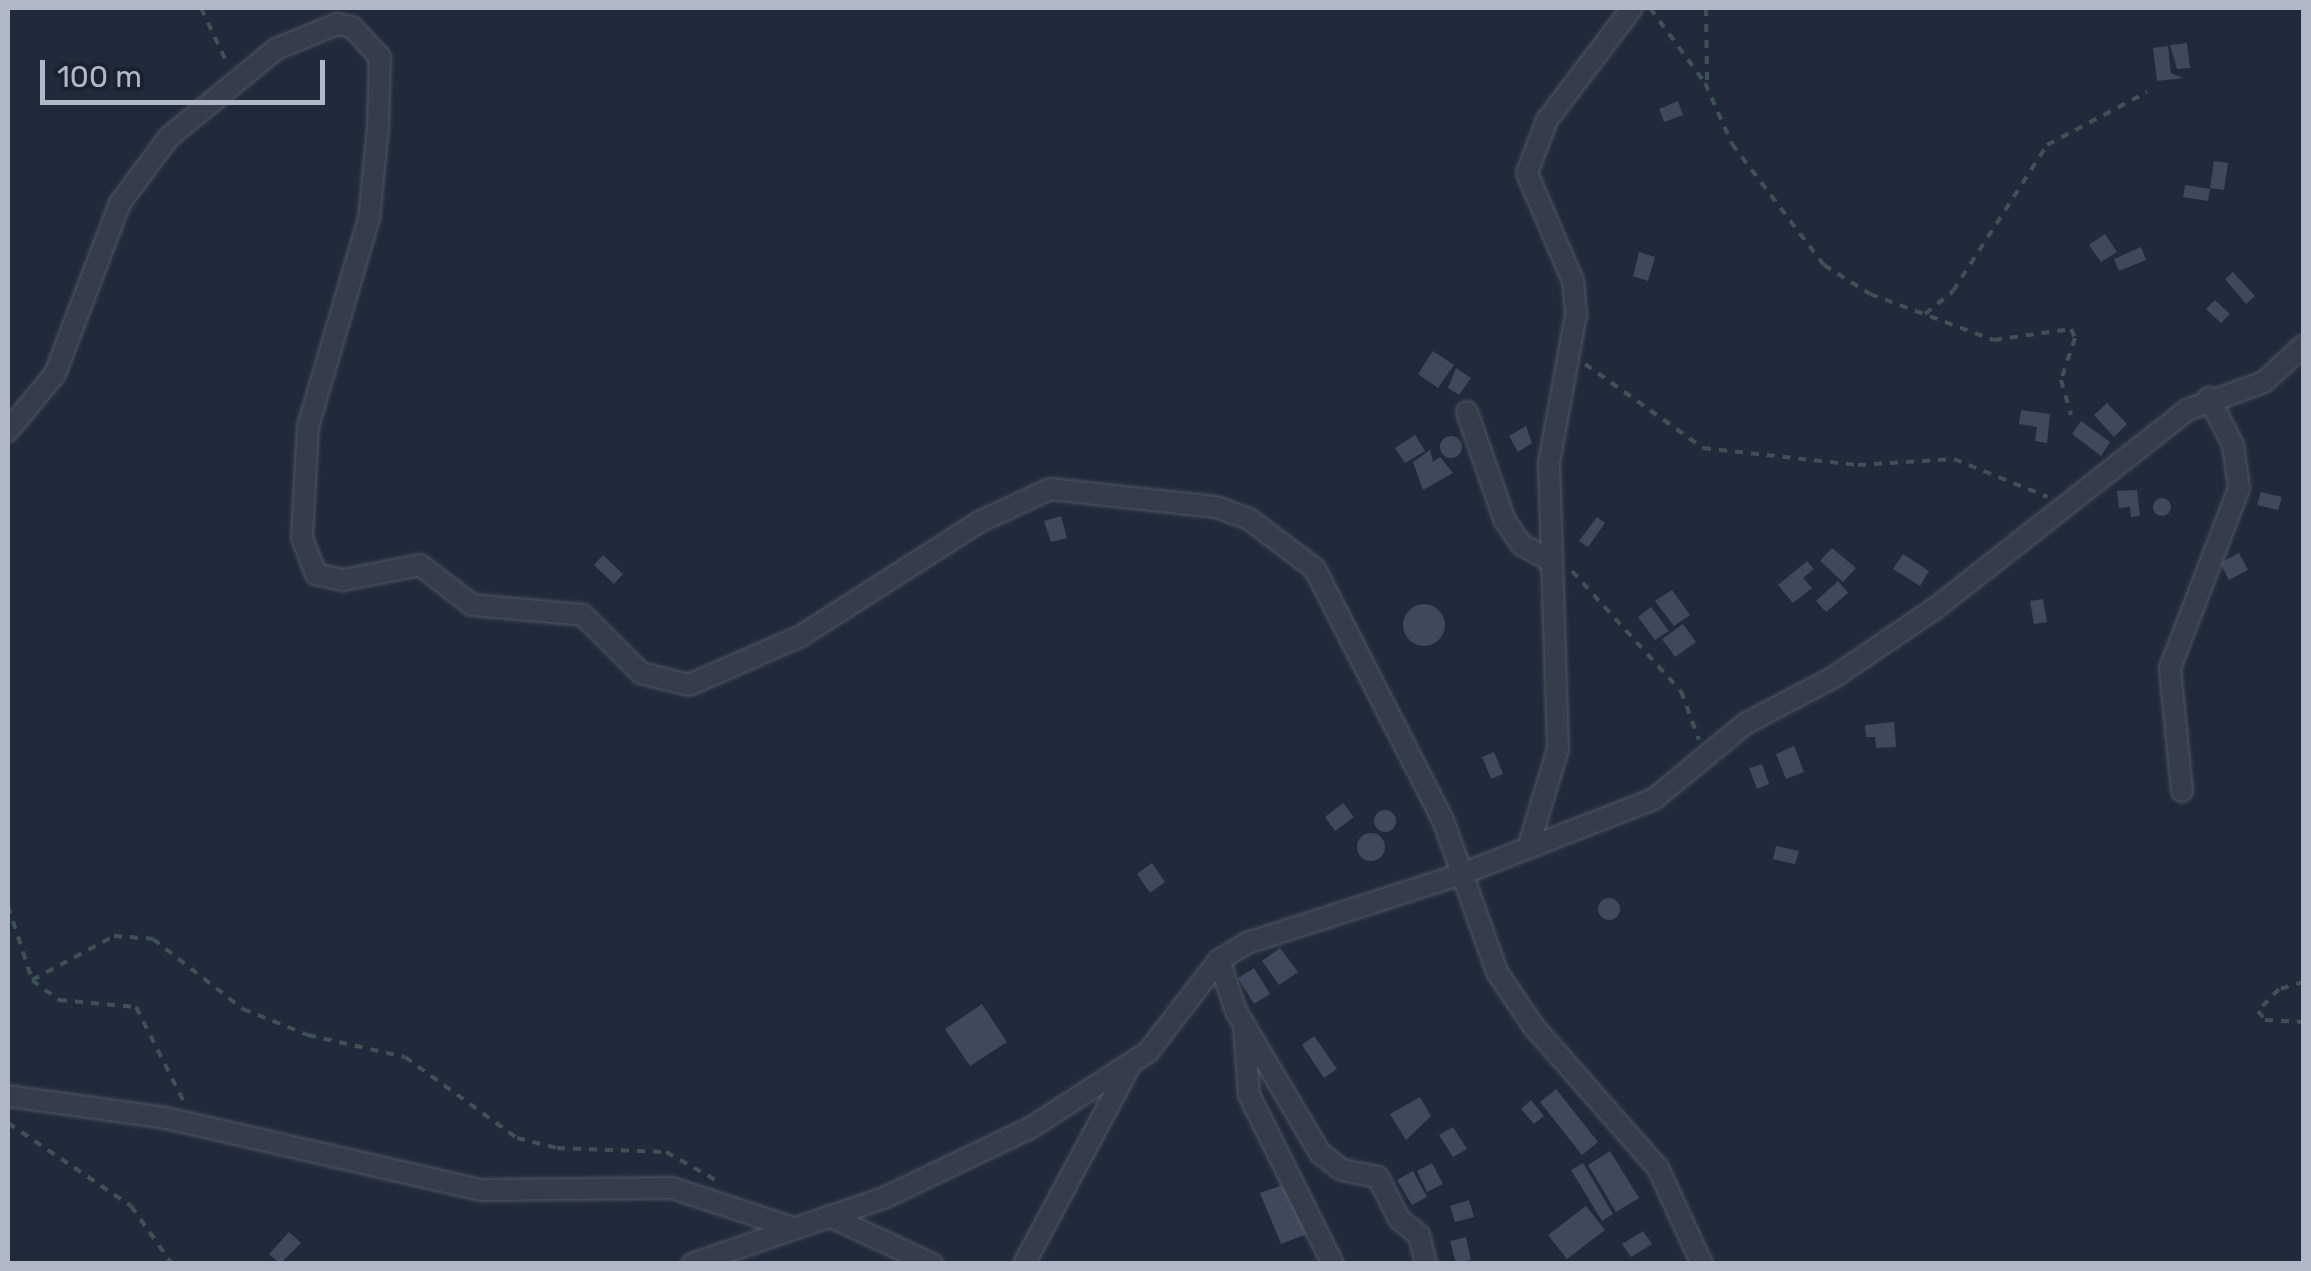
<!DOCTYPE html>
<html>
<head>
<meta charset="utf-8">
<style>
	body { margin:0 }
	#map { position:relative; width:2311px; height:1271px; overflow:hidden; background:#212a3a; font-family:Rubik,sans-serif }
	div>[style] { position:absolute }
	.building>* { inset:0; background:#40495c }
	.round { border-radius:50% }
	.path>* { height:4px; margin-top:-2px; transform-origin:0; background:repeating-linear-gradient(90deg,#3e5255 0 8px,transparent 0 16px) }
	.roads { filter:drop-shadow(0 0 2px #505765) drop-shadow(0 0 2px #505765) }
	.street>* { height:20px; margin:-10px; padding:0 10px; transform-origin:10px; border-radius:10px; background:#353c4a }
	span { translate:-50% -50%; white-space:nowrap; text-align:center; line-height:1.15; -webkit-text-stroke:10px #1a212f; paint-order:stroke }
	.frame { position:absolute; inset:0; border:10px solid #b0b7c7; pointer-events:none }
	.scale { position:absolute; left:40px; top:60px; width:285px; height:45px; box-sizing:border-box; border:5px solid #b0b7c7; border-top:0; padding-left:12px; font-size:30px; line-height:35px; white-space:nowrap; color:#b0b7c7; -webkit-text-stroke:8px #1a212f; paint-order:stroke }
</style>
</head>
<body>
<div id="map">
	<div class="building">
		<i style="clip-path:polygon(2187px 43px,2190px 68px,2177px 69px,2170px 45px)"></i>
		<i style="clip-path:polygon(2168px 46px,2171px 73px,2183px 78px,2157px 81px,2153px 48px)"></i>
		<i style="clip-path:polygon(1678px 101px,1683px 115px,1664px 122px,1659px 109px)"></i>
		<i style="clip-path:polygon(2214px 161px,2228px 163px,2224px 190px,2210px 188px)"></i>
		<i style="clip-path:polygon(2185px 185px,2210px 189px,2208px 201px,2183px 197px)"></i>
		<i style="clip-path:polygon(2105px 234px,2117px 252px,2101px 262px,2089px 245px)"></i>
		<i style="clip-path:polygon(2141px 247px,2146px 260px,2119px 271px,2114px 259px)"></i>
		<i style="clip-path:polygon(1639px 252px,1655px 257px,1648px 281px,1633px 276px)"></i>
		<i style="clip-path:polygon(2233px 272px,2255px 296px,2246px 304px,2225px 279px)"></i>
		<i style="clip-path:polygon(2215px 300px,2230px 314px,2221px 323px,2206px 309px)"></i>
		<i style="clip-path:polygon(1433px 351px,1454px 365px,1438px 388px,1418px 374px)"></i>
		<i style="clip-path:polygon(1456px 368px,1471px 378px,1459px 395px,1448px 388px)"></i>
		<i style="clip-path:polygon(2107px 403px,2127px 424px,2114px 437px,2094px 415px)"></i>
		<i style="clip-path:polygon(2021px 410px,2050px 414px,2047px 443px,2035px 441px,2037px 427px,2019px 424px)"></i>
		<i style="clip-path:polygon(2081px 421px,2110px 442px,2101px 456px,2072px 434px)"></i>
		<i style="clip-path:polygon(1526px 426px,1532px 443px,1518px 452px,1509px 436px)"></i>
		<i style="clip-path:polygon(1415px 435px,1425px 451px,1405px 463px,1395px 448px)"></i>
		<i class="round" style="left:1440px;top:436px;width:22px;height:22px"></i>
		<i style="clip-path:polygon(1430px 450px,1433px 462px,1440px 457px,1453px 473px,1423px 490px,1413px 462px)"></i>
		<i style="clip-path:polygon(2137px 490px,2140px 516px,2131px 517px,2130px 507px,2119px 508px,2117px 491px)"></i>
		<i style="clip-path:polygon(2261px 492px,2282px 497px,2278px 510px,2257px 505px)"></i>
		<i class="round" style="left:2153px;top:498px;width:18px;height:18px"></i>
		<i style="clip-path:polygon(1061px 516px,1067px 538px,1051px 542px,1044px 521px)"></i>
		<i style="clip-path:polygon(1597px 517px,1605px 523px,1588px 547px,1579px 541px)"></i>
		<i style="clip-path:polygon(1832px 548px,1856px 568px,1843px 582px,1820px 561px)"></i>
		<i style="clip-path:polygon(2239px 553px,2248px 570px,2229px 580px,2220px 563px)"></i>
		<i style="clip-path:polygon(1903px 554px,1929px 571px,1920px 586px,1893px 569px)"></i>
		<i style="clip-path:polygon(603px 555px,623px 574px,614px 584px,594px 565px)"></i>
		<i style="clip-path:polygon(1807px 561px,1814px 569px,1803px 578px,1812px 588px,1793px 603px,1778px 585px)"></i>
		<i style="clip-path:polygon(1838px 581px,1848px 593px,1826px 612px,1816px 601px)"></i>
		<i style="clip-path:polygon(1672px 590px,1690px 615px,1674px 626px,1655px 601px)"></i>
		<i style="clip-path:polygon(2043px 599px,2047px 622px,2034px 624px,2030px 601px)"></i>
		<i class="round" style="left:1403px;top:604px;width:42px;height:42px"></i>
		<i style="clip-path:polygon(1651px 607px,1669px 631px,1655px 640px,1638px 617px)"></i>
		<i style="clip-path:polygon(1683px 624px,1696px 642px,1675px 657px,1662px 639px)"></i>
		<i style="clip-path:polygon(1894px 722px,1896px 747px,1876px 748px,1875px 737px,1866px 737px,1865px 725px)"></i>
		<i style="clip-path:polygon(1794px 746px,1804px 772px,1786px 779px,1776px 754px)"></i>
		<i style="clip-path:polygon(1494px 752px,1503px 774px,1491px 779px,1482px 757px)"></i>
		<i style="clip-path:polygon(1762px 764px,1769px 784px,1757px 789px,1749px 768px)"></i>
		<i style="clip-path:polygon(1343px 803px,1354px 817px,1335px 831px,1325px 817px)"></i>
		<i class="round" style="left:1374px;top:810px;width:22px;height:22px"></i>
		<i class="round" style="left:1357px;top:833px;width:28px;height:28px"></i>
		<i style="clip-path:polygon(1776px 846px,1799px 851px,1795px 864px,1773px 859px)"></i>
		<i style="clip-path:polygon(1152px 863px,1165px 882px,1150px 893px,1137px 874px)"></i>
		<i class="round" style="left:1598px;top:898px;width:22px;height:22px"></i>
		<i style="clip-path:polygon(1280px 948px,1298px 972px,1279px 985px,1262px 961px)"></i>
		<i style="clip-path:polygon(1254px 968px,1270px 994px,1254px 1004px,1238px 978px)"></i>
		<i style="clip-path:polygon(982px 1004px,1007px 1042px,970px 1066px,945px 1029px)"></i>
		<i style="clip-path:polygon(1314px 1036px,1337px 1069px,1324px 1078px,1302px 1045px)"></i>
		<i style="clip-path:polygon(1556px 1089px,1598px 1142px,1582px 1155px,1540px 1102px)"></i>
		<i style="clip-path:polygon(1420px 1097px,1431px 1116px,1406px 1140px,1390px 1114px)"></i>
		<i style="clip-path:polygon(1531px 1100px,1544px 1116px,1534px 1124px,1521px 1109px)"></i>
		<i style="clip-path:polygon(1453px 1127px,1467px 1149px,1453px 1157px,1439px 1135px)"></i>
		<i style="clip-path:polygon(1610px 1151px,1639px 1198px,1616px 1212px,1588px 1165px)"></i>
		<i style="clip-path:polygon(1432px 1163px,1443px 1184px,1427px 1192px,1417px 1171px)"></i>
		<i style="clip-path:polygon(1583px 1163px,1613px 1214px,1602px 1221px,1571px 1170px)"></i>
		<i style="clip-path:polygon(1413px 1171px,1427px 1197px,1412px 1205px,1397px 1180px)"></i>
		<i style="clip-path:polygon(1289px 1183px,1312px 1232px,1281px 1244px,1260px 1193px)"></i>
		<i style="clip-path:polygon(1469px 1200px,1474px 1217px,1455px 1222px,1450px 1206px)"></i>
		<i style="clip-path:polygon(1586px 1206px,1605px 1230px,1567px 1259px,1548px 1235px)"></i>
		<i style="clip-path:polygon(1643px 1231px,1652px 1244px,1631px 1257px,1622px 1244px)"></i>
		<i style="clip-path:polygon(289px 1232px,301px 1243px,280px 1264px,269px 1254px)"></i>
		<i style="clip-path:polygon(1466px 1237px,1471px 1260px,1456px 1263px,1450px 1241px)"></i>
	</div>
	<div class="path">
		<i style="left:201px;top:8px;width:61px;rotate:64.7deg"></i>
		<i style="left:1650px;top:8px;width:93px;rotate:53.7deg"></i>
		<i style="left:1705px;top:83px;width:67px;rotate:66.1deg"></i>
		<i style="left:1732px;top:144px;width:152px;rotate:52.8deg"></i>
		<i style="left:1824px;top:265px;width:54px;rotate:32.2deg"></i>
		<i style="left:1870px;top:294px;width:132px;rotate:20.4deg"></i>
		<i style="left:1994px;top:340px;width:78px;rotate:-8.1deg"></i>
		<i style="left:2071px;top:329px;width:10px;rotate:66deg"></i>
		<i style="left:2075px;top:338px;width:44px;rotate:108.4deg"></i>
		<i style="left:2061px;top:380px;width:36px;rotate:74deg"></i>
		<i style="left:1706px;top:8px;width:75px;rotate:89.2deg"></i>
		<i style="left:1925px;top:314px;width:36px;rotate:-39deg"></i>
		<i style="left:1953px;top:291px;width:174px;rotate:-57.2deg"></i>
		<i style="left:2047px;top:145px;width:113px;rotate:-27.9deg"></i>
		<i style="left:1585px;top:364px;width:145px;rotate:35.4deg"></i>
		<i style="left:1703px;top:448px;width:156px;rotate:6.3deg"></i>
		<i style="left:1858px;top:465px;width:96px;rotate:-3.6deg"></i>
		<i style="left:1954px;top:459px;width:101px;rotate:22deg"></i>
		<i style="left:1572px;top:571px;width:162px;rotate:47.8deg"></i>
		<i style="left:1681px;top:691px;width:52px;rotate:69.8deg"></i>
		<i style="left:8px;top:906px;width:78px;rotate:72deg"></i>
		<i style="left:32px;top:980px;width:34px;rotate:37deg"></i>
		<i style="left:59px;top:1000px;width:77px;rotate:5.2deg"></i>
		<i style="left:136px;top:1007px;width:106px;rotate:63.2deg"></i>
		<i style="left:32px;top:980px;width:93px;rotate:-28.2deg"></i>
		<i style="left:114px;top:936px;width:39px;rotate:4deg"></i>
		<i style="left:153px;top:939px;width:114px;rotate:37.9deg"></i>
		<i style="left:243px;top:1009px;width:70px;rotate:21.8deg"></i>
		<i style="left:308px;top:1035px;width:99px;rotate:12.8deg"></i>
		<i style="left:405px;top:1057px;width:138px;rotate:35.9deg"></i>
		<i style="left:517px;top:1138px;width:41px;rotate:14deg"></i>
		<i style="left:557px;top:1148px;width:109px;rotate:2.1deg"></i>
		<i style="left:666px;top:1152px;width:63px;rotate:29.4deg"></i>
		<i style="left:2304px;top:982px;width:26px;rotate:164deg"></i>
		<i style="left:2279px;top:989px;width:30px;rotate:134deg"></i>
		<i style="left:2258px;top:1011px;width:11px;rotate:52deg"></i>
		<i style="left:2265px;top:1020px;width:39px;rotate:3deg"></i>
		<i style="left:2304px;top:1064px;width:30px;rotate:90deg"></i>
		<i style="left:8px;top:1123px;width:148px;rotate:34deg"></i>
		<i style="left:131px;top:1206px;width:71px;rotate:54.7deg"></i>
	</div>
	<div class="roads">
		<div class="street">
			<i style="left:1467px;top:412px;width:115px;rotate:70.8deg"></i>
			<i style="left:1505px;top:521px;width:29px;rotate:55deg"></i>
			<i style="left:1522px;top:545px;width:33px;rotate:29deg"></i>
			<i style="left:8px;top:431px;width:74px;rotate:-50.5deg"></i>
			<i style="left:55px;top:374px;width:183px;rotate:-69.2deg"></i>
			<i style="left:120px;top:203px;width:82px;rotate:-53.4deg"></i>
			<i style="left:169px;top:137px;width:139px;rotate:-39.4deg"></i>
			<i style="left:276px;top:49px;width:66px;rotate:-22.3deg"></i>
			<i style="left:337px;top:24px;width:15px;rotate:11deg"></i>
			<i style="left:352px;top:27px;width:41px;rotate:47deg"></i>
			<i style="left:380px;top:57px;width:70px;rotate:91.6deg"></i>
			<i style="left:378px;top:127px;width:91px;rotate:95.6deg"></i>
			<i style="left:369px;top:218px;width:217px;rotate:106.3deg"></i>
			<i style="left:308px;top:426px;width:112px;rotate:93.1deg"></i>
			<i style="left:302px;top:538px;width:39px;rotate:69deg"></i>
			<i style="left:316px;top:574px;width:28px;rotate:13deg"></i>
			<i style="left:343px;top:580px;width:78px;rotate:-11deg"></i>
			<i style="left:420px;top:565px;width:66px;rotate:37.6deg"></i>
			<i style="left:472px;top:605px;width:111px;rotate:5.1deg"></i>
			<i style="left:583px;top:615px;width:82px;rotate:45deg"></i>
			<i style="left:641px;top:673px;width:49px;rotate:14deg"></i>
			<i style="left:689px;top:685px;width:122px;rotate:-23.6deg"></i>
			<i style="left:801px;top:636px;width:211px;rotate:-32.6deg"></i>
			<i style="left:979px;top:522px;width:78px;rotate:-24.9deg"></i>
			<i style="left:1050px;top:489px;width:167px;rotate:6.2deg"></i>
			<i style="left:1216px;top:507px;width:35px;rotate:20deg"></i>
			<i style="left:1249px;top:519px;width:83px;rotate:37.1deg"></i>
			<i style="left:1315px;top:569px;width:282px;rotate:63deg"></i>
			<i style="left:1443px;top:820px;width:161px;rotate:70.4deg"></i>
			<i style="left:1497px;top:972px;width:66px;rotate:56.1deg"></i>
			<i style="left:1534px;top:1027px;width:188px;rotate:48.7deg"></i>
			<i style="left:1658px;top:1168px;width:106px;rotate:65.4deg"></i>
			<i style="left:2182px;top:791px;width:124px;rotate:-95.6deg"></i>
			<i style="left:2170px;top:668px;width:193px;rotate:-69deg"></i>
			<i style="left:2239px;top:488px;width:43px;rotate:-97.9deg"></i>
			<i style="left:2233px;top:445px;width:53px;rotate:-117.1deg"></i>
			<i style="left:1529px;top:845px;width:100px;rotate:-73.2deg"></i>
			<i style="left:1558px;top:749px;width:286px;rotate:-91.8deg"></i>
			<i style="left:1549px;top:463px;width:151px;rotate:-79.7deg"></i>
			<i style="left:1576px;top:314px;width:33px;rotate:-95deg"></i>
			<i style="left:1573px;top:281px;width:117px;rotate:-113.1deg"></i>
			<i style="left:1527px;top:173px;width:57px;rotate:-69.3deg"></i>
			<i style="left:1547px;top:120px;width:141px;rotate:-52.8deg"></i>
			<i style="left:1219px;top:960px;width:54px;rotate:71.6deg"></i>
			<i style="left:1236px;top:1011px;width:165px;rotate:59.4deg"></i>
			<i style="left:1320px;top:1153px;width:28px;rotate:38deg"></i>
			<i style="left:1342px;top:1170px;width:37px;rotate:11deg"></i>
			<i style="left:1378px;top:1177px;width:47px;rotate:63.4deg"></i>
			<i style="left:1399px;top:1219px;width:26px;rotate:39deg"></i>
			<i style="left:1419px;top:1235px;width:30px;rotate:76deg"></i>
			<i style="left:1244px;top:1027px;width:68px;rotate:85.8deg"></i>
			<i style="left:1249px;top:1095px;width:189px;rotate:63.6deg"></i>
			<i style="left:8px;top:1096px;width:160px;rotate:7.9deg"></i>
			<i style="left:166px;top:1118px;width:323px;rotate:12.9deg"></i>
			<i style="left:481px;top:1190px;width:191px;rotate:-0.6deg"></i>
			<i style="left:672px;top:1188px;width:128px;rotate:18.2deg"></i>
			<i style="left:829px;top:1216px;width:114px;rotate:25deg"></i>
			<i style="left:692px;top:1264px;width:203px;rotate:-19deg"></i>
			<i style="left:884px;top:1198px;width:164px;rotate:-25.6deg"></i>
			<i style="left:1032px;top:1127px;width:138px;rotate:-32.9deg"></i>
			<i style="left:1148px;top:1052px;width:116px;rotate:-52.3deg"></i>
			<i style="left:1219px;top:960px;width:33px;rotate:-31deg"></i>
			<i style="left:1247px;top:943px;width:223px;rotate:-17.8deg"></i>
			<i style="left:1459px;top:875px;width:209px;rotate:-21.3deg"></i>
			<i style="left:1654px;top:799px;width:118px;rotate:-39.5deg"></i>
			<i style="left:1745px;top:724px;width:101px;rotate:-27.8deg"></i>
			<i style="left:1834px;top:677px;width:125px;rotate:-34.2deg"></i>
			<i style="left:1937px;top:607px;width:318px;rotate:-38.2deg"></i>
			<i style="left:2187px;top:410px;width:82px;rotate:-20deg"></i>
			<i style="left:2264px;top:382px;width:54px;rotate:-42.8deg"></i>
			<i style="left:1024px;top:1264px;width:221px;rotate:-61.9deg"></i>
		</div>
	</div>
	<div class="frame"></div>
	<div class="scale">100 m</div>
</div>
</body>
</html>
